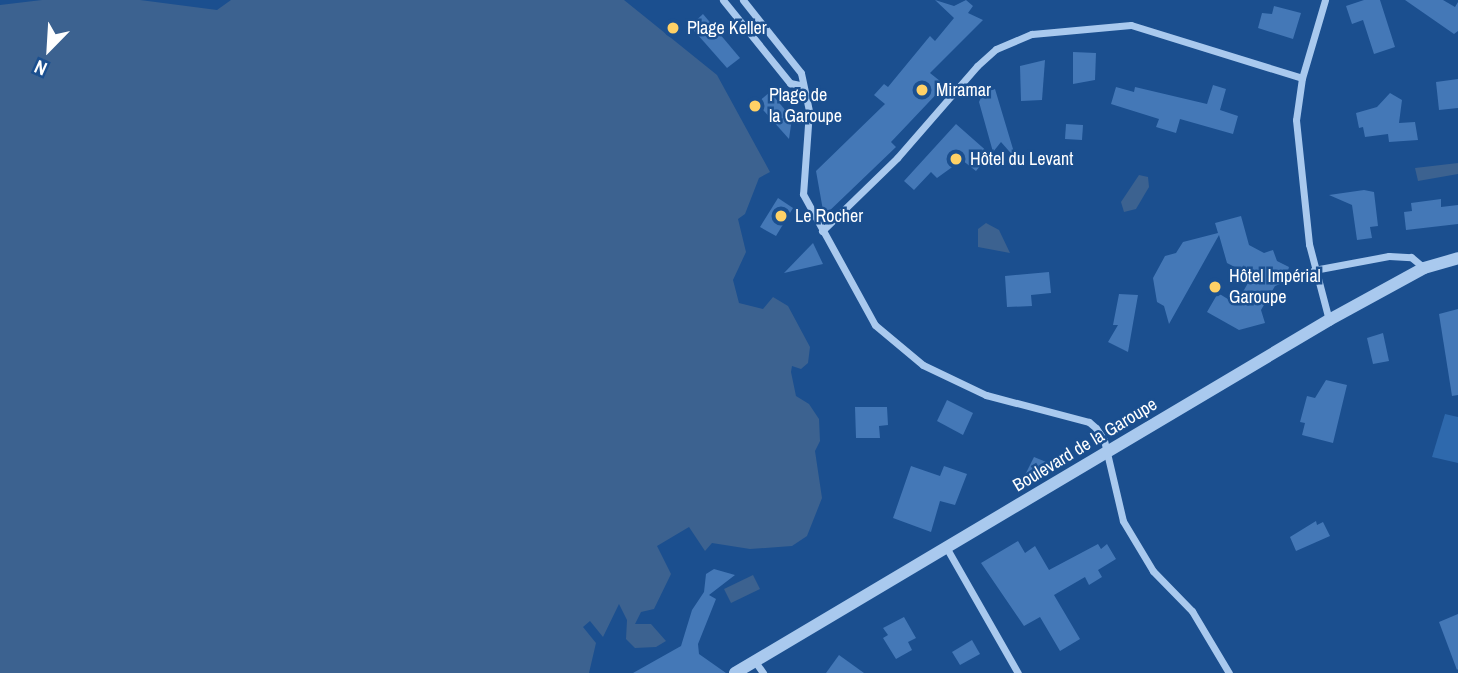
<!DOCTYPE html>
<html>
<head>
<meta charset="utf-8">
<style>
	body { margin:0 }
	#map { position:relative; width:1458px; height:673px; overflow:hidden; background:#1b4f8f; font-family:"Archivo Narrow",sans-serif }
	div>[style] { position:absolute }
	.green>* { inset:0; background:#2e69ad }
	.water>* { inset:0; background:#3c6290 }
	.building>* { inset:0; background:#4478b7 }
	.minor>* { height:7px; margin:-3.5px; padding:0 3.5px; transform-origin:3.5px; border-radius:3.5px; background:#a9c9ee }
	.tertiary>* { height:12px; margin:-6px; padding:0 6px; transform-origin:6px; border-radius:6px; background:#a9c9ee }
	.dots>* { width:19px; height:19px; translate:-50% -50%; box-sizing:border-box; border:4px solid #1b4f8f; border-radius:50% }
	span { translate:-50% -50%; white-space:nowrap; text-align:center; line-height:1.15; -webkit-text-stroke:5px #1b4f8f; paint-order:stroke }
	.poi-label { font-size:18px; color:#fff }
	.left { translate:0 -50%; text-align:left }
	.street-label { font-size:18px; color:#fff }
	.north { position:absolute; left:14px; top:14px; width:70px; height:70px; -webkit-text-stroke:5px #1b4f8f; paint-order:stroke; rotate:204deg; font-size:19px; font-weight:700; line-height:28px; text-align:center; color:#fff }
	.north::after { content:''; display:block; margin:auto; width:24px; height:32px; background:#fff; clip-path:polygon(50% 0,100% 100%,50% 72%,0 100%) }
</style>
</head>
<body>
<div id="map">
	<div class="green">
		<i style="clip-path:polygon(1445px 414px,1458px 417px,1458px 463px,1432px 457px)"></i>
	</div>
	<div class="water">
		<i style="clip-path:polygon(42px 0,140px 0,217px 10px,231px 0,624px 0,717px 75px,770px 172px,759px 178px,745px 214px,738px 219px,746px 252px,733px 280px,739px 303px,763px 309px,773px 297px,788px 306px,810px 347px,808px 363px,801px 369px,792px 366px,791px 372px,796px 396px,809px 404px,819px 419px,820px 441px,815px 451px,822px 498px,807px 536px,792px 546px,750px 549px,712px 543px,705px 551px,689px 527px,657px 546px,671px 574px,654px 609px,641px 612px,635px 624px,651px 624px,666px 641px,656px 647px,635px 648px,626px 639px,627px 620px,619px 604px,603px 637px,590px 621px,583px 627px,596px 643px,589px 673px,0 673px,0 5px)"></i>
		<i style="clip-path:polygon(1458px 163px,1458px 174px,1418px 181px,1415px 168px)"></i>
		<i style="clip-path:polygon(1139px 175px,1148px 177px,1149px 187px,1136px 209px,1124px 212px,1121px 202px)"></i>
		<i style="clip-path:polygon(986px 223px,999px 230px,1010px 253px,978px 247px,978px 229px)"></i>
		<i style="clip-path:polygon(753px 575px,760px 589px,731px 603px,724px 589px)"></i>
	</div>
	<div class="building">
		<i style="clip-path:polygon(935px 0,954px 6px,966px 0,973px 6px,968px 13px,983px 20px,930px 73px,945px 85px,891px 142px,896px 147px,824px 216px,816px 171px,885px 104px,874px 95px,884px 84px,888px 87px,930px 36px,935px 41px,954px 18px)"></i>
		<i style="clip-path:polygon(1364px 0,1380px 0,1395px 47px,1374px 54px,1363px 20px,1352px 24px,1346px 6px)"></i>
		<i style="clip-path:polygon(1405px 0,1443px 0,1455px 7px,1458px 2px,1458px 31px,1454px 34px)"></i>
		<i style="clip-path:polygon(1274px 6px,1301px 13px,1293px 39px,1258px 28px,1262px 13px,1272px 14px)"></i>
		<i style="clip-path:polygon(703px 14px,740px 58px,727px 68px,690px 26px)"></i>
		<i style="clip-path:polygon(1073px 52px,1096px 53px,1095px 80px,1073px 84px)"></i>
		<i style="clip-path:polygon(1045px 60px,1042px 100px,1021px 101px,1020px 66px)"></i>
		<i style="clip-path:polygon(1458px 79px,1458px 108px,1439px 110px,1436px 82px)"></i>
		<i style="clip-path:polygon(1213px 85px,1226px 89px,1220px 110px,1238px 116px,1233px 134px,1180px 119px,1176px 133px,1156px 127px,1159px 119px,1111px 104px,1116px 87px,1134px 92px,1135px 87px,1207px 104px)"></i>
		<i style="clip-path:polygon(995px 89px,1016px 159px,1001px 142px,993px 152px,979px 102px,983px 93px)"></i>
		<i style="clip-path:polygon(770px 92px,792px 118px,789px 139px,757px 103px)"></i>
		<i style="clip-path:polygon(1390px 93px,1402px 100px,1399px 123px,1415px 122px,1418px 140px,1389px 142px,1388px 134px,1365px 137px,1363px 127px,1359px 128px,1356px 113px,1377px 107px)"></i>
		<i style="clip-path:polygon(956px 124px,990px 154px,976px 171px,962px 160px,937px 178px,931px 172px,914px 190px,904px 181px)"></i>
		<i style="clip-path:polygon(1066px 124px,1083px 125px,1082px 140px,1065px 139px)"></i>
		<i style="clip-path:polygon(1364px 190px,1374px 192px,1378px 226px,1370px 227px,1372px 238px,1357px 240px,1352px 205px,1329px 195px)"></i>
		<i style="clip-path:polygon(778px 198px,793px 208px,776px 236px,760px 227px)"></i>
		<i style="clip-path:polygon(1441px 199px,1441px 207px,1458px 205px,1458px 224px,1406px 230px,1404px 212px,1412px 211px,1411px 203px)"></i>
		<i style="clip-path:polygon(1241px 216px,1249px 245px,1264px 253px,1273px 250px,1277px 261px,1289px 267px,1285px 282px,1275px 286px,1261px 310px,1265px 323px,1239px 330px,1207px 312px,1218px 293px,1236px 304px,1252px 276px,1227px 263px,1219px 235px,1169px 324px,1164px 306px,1157px 302px,1153px 278px,1165px 256px,1176px 253px,1183px 242px,1218px 233px,1215px 223px)"></i>
		<i style="clip-path:polygon(813px 243px,823px 264px,784px 273px)"></i>
		<i style="clip-path:polygon(1049px 272px,1051px 293px,1031px 295px,1032px 306px,1007px 307px,1005px 276px)"></i>
		<i style="clip-path:polygon(1119px 294px,1138px 295px,1128px 352px,1108px 342px,1118px 325px,1113px 325px)"></i>
		<i style="clip-path:polygon(1458px 309px,1458px 395px,1452px 396px,1439px 314px)"></i>
		<i style="clip-path:polygon(1383px 333px,1389px 361px,1373px 364px,1367px 338px)"></i>
		<i style="clip-path:polygon(1326px 380px,1347px 385px,1333px 443px,1302px 435px,1305px 423px,1300px 422px,1307px 396px,1315px 398px)"></i>
		<i style="clip-path:polygon(947px 400px,973px 413px,963px 435px,937px 421px)"></i>
		<i style="clip-path:polygon(855px 407px,887px 407px,888px 425px,879px 426px,880px 438px,856px 438px)"></i>
		<i style="clip-path:polygon(1034px 457px,1051px 464px,1045px 477px,1031px 485px,1025px 475px)"></i>
		<i style="clip-path:polygon(911px 466px,940px 476px,944px 466px,967px 474px,955px 505px,940px 501px,931px 532px,893px 518px)"></i>
		<i style="clip-path:polygon(1316px 521px,1317px 525px,1323px 522px,1330px 536px,1296px 551px,1290px 537px)"></i>
		<i style="clip-path:polygon(1018px 541px,1025px 553px,1035px 546px,1049px 570px,1098px 544px,1101px 549px,1107px 544px,1116px 559px,1098px 570px,1102px 577px,1089px 585px,1085px 577px,1054px 595px,1080px 639px,1060px 651px,1040px 617px,1024px 626px,981px 563px)"></i>
		<i style="clip-path:polygon(714px 569px,735px 575px,709px 595px,716px 599px,698px 644px,699px 654px,726px 673px,633px 673px,681px 646px,692px 610px,704px 592px,706px 574px)"></i>
		<i style="clip-path:polygon(1458px 614px,1458px 669px,1457px 670px,1439px 622px)"></i>
		<i style="clip-path:polygon(904px 617px,916px 638px,908px 642px,912px 650px,896px 659px,883px 638px,888px 635px,883px 628px)"></i>
		<i style="clip-path:polygon(972px 640px,980px 654px,960px 665px,952px 652px)"></i>
		<i style="clip-path:polygon(839px 655px,864px 673px,826px 673px)"></i>
	</div>
	<div class="minor">
		<i style="left:723px;top:0;width:107px;rotate:51.1deg"></i>
		<i style="left:790px;top:83px;width:10px;rotate:11deg"></i>
		<i style="left:743px;top:0;width:93px;rotate:51.5deg"></i>
		<i style="left:801px;top:73px;width:39px;rotate:78deg"></i>
		<i style="left:809px;top:111px;width:83px;rotate:94.1deg"></i>
		<i style="left:803px;top:194px;width:149px;rotate:61.2deg"></i>
		<i style="left:875px;top:325px;width:62px;rotate:39.8deg"></i>
		<i style="left:923px;top:365px;width:70px;rotate:25.5deg"></i>
		<i style="left:986px;top:395px;width:106px;rotate:14.7deg"></i>
		<i style="left:1089px;top:422px;width:9px;rotate:41deg"></i>
		<i style="left:1096px;top:428px;width:14px;rotate:56deg"></i>
		<i style="left:1104px;top:440px;width:83px;rotate:76.8deg"></i>
		<i style="left:1123px;top:521px;width:58px;rotate:59deg"></i>
		<i style="left:1153px;top:571px;width:56px;rotate:45.7deg"></i>
		<i style="left:1192px;top:611px;width:72px;rotate:59.2deg"></i>
		<i style="left:1325px;top:0;width:81px;rotate:106.4deg"></i>
		<i style="left:1302px;top:78px;width:42px;rotate:98.1deg"></i>
		<i style="left:1296px;top:120px;width:125px;rotate:84deg"></i>
		<i style="left:1309px;top:244px;width:79px;rotate:75.3deg"></i>
		<i style="left:822px;top:231px;width:105px;rotate:-44.2deg"></i>
		<i style="left:897px;top:158px;width:122px;rotate:-49deg"></i>
		<i style="left:977px;top:66px;width:25px;rotate:-42deg"></i>
		<i style="left:996px;top:49px;width:39px;rotate:-23deg"></i>
		<i style="left:1032px;top:34px;width:99px;rotate:-5.2deg"></i>
		<i style="left:1131px;top:25px;width:179px;rotate:17.2deg"></i>
		<i style="left:1314px;top:270px;width:76px;rotate:-10.6deg"></i>
		<i style="left:1389px;top:256px;width:22px;rotate:3deg"></i>
		<i style="left:1411px;top:257px;width:17px;rotate:40deg"></i>
		<i style="left:946px;top:547px;width:145px;rotate:60.3deg"></i>
		<i style="left:754px;top:660px;width:16px;rotate:55deg"></i>
	</div>
	<div class="tertiary">
		<i style="left:735px;top:673px;width:691px;rotate:-30.72deg"></i>
		<i style="left:1329px;top:320px;width:108px;rotate:-28.7deg"></i>
		<i style="left:1424px;top:268px;width:35px;rotate:-16deg"></i>
	</div>
	<div class="dots">
		<i style="left:673px;top:28px;background:#ffd166"></i>
		<i style="left:922px;top:90px;background:#ffd166"></i>
		<i style="left:755px;top:106px;background:#ffd166"></i>
		<i style="left:956px;top:159px;background:#ffd166"></i>
		<i style="left:781px;top:216px;background:#ffd166"></i>
		<i style="left:1215px;top:287px;background:#ffd166"></i>
	</div>
	<div class="poi-label">
		<span class="left" style="left:687px;top:28px">Plage Keller</span>
		<span class="left" style="left:936px;top:90px">Miramar</span>
		<span class="left" style="left:769px;top:106px">Plage de<br>la Garoupe</span>
		<span class="left" style="left:970px;top:159px">Hôtel du Levant</span>
		<span class="left" style="left:795px;top:216px">Le Rocher</span>
		<span class="left" style="left:1229px;top:287px">Hôtel Impérial<br>Garoupe</span>
	</div>
	<div class="street-label">
		<span style="left:1085px;top:445px;rotate:-31deg">Boulevard de la Garoupe</span>
	</div>
	<div class="north">N</div>
</div>
</body>
</html>
